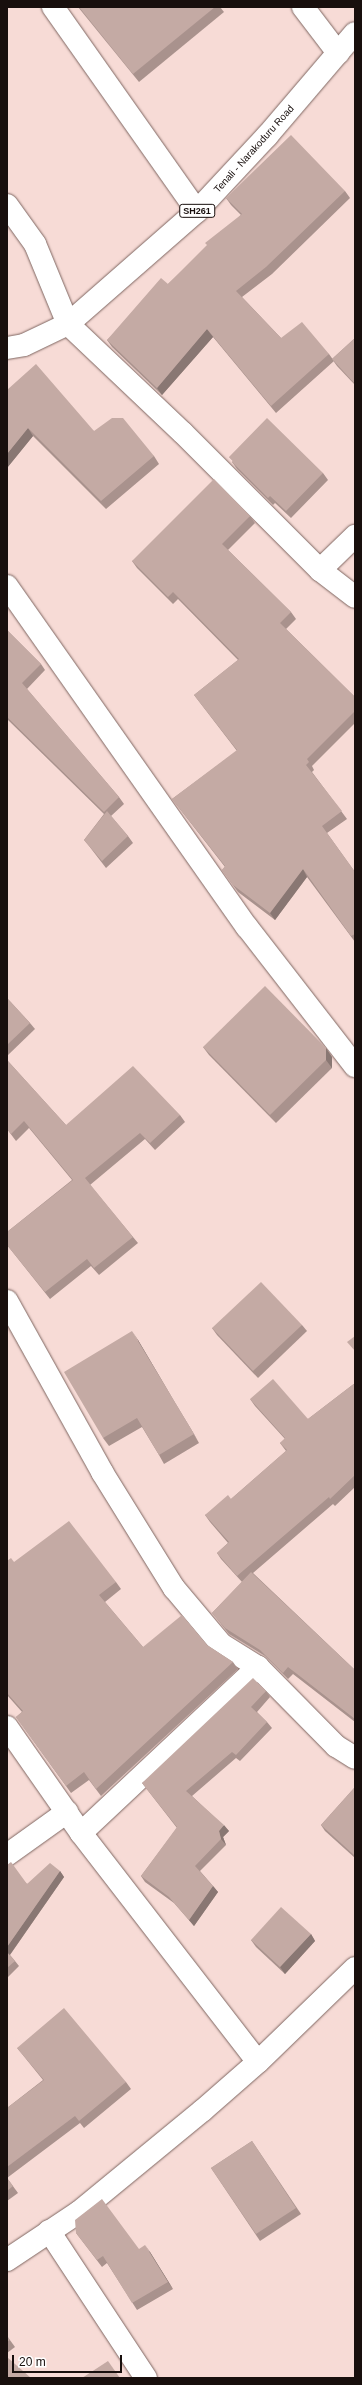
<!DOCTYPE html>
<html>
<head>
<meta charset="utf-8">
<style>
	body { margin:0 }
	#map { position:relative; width:362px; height:2385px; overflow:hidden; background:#f7dbd6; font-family:Arial,sans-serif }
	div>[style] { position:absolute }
	.roads { filter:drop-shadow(0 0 1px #7e6661) drop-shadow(0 0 1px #7e6661) }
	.street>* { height:22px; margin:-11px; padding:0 11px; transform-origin:11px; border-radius:11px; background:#fff }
	.secondary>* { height:22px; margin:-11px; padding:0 11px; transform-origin:11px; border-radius:11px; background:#fff }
	.primary>* { height:22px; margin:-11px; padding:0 11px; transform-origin:11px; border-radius:11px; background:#fff }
	.wall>* { inset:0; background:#a9928d }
	.shaded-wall>* { inset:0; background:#897773 }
	.building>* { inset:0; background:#c4aaa4 }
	span { translate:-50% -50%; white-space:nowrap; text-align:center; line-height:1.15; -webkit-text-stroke:3.5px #fff; paint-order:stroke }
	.shield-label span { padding:1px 3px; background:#fff; border:1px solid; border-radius:3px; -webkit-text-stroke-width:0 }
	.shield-label { font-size:9px; color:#180f0d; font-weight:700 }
	.street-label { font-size:10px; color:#180f0d }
	.frame { position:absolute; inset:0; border:8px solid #180f0d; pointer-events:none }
	.scale { position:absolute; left:12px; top:2355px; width:110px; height:18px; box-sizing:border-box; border:2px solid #180f0d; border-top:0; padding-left:5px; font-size:12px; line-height:14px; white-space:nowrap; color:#180f0d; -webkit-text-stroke:3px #fff; paint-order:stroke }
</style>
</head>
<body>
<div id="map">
	<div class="roads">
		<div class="street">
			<i style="left:53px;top:7px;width:250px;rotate:54.8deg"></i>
			<i style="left:303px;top:7px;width:58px;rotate:52.7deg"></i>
			<i style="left:7px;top:205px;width:48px;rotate:54.3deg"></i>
			<i style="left:35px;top:244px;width:87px;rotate:67.6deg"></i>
			<i style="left:68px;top:324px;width:158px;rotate:43.5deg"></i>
			<i style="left:183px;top:433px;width:194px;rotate:45deg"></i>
			<i style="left:320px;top:570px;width:44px;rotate:37.6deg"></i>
			<i style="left:320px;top:570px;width:49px;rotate:-44.2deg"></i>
			<i style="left:7px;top:1301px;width:196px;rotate:60.9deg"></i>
			<i style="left:102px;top:1472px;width:137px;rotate:58.2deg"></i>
			<i style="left:174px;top:1588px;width:73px;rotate:50deg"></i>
			<i style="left:221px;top:1644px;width:44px;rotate:31.9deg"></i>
			<i style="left:258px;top:1667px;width:111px;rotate:45.4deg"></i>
			<i style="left:336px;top:1746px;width:22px;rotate:32deg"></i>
			<i style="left:7px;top:1727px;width:129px;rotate:55.1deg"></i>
			<i style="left:81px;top:1833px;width:289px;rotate:52.3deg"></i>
			<i style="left:81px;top:1833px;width:243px;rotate:-43.2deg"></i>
			<i style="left:7px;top:1855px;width:74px;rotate:-35.6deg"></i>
			<i style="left:49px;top:2231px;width:176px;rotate:56.6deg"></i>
		</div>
		<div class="secondary">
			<i style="left:7px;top:586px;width:417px;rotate:54.9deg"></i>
			<i style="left:247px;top:927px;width:176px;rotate:52.2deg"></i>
			<i style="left:7px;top:2260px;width:87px;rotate:-33.7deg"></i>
			<i style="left:79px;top:2212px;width:159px;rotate:-39.4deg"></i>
			<i style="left:202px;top:2111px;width:74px;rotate:-41.2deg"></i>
			<i style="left:258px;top:2062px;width:135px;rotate:-44.1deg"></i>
		</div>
		<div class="primary">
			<i style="left:7px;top:348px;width:17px;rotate:-10deg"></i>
			<i style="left:24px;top:345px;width:49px;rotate:-25.5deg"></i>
			<i style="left:68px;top:324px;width:171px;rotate:-41.2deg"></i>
			<i style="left:197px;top:211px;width:103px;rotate:-47deg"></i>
			<i style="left:267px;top:136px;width:135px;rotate:-49.5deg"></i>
		</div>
	</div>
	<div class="wall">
		<i style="clip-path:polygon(78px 7px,220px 7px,224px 12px,139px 82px)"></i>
		<i style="clip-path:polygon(345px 191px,350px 198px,272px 274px,242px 297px,281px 338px,329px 354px,334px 361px,276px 413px,213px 337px,162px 395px,112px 347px,107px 340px,168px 284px,241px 215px,231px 205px,226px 198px)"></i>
		<i style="clip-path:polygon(355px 338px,355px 385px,337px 366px,332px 359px)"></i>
		<i style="clip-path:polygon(7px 390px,94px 431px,154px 456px,159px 464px,106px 509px,33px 436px,7px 468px)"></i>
		<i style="clip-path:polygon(229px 457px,323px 473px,328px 480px,291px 518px,275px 503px,273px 505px,237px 469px,232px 462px,233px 461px)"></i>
		<i style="clip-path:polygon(250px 516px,255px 523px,228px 550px,291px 612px,296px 619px,286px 629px,355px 697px,355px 723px,312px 766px,314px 770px,312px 772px,347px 819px,327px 833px,355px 872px,355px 942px,307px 877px,275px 920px,238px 892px,222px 870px,225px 867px,172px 799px,237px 751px,194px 695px,238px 660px,178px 599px,173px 604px,137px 568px,132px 561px)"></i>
		<i style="clip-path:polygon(7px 630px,41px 664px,45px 670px,27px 689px,119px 797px,124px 804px,111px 816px,128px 836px,133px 843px,106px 868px,89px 846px,84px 840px,104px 814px,7px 719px)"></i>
		<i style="clip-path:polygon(7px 998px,30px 1023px,35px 1029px,7px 1056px)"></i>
		<i style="clip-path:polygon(203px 1047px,326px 1048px,332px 1057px,332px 1068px,276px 1123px,209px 1055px)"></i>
		<i style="clip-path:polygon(7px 1060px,66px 1125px,180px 1115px,185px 1122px,155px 1150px,145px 1139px,90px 1185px,133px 1237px,138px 1243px,99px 1275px,91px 1266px,50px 1299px,7px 1245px,7px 1232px,72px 1180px,29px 1128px,16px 1141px,7px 1129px)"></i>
		<i style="clip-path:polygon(302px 1325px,307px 1331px,258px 1378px,217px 1335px,212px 1328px)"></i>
		<i style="clip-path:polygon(138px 1340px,199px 1443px,164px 1464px,159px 1455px,142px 1427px,109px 1446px,103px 1438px)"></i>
		<i style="clip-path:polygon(355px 1383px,355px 1487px,335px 1506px,333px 1504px,253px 1573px,355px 1670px,355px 1722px,293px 1674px,288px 1679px,265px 1656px,229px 1634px,217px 1619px,212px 1613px,242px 1582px,221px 1559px,217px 1553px,228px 1543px,210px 1522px,205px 1515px,231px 1499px,286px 1451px,280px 1443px,285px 1439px,255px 1406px,250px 1399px,308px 1419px)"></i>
		<i style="clip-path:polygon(7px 1561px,14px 1562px,116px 1582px,121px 1589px,105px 1602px,143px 1647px,207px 1645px,233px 1662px,238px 1669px,101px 1796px,89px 1780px,71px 1793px,16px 1717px,22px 1712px,7px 1695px)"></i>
		<i style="clip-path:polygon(266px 1691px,270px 1697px,257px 1712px,267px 1722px,272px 1728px,240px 1761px,236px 1758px,192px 1796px,229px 1831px,223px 1837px,226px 1845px,200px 1871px,213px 1886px,218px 1892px,194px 1926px,174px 1903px,145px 1882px,141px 1876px,177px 1828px,142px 1783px)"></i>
		<i style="clip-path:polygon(355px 1787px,355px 1858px,325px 1831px,321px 1825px)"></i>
		<i style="clip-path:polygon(7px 1865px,27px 1884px,60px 1871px,64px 1877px,10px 1955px,15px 1961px,19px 1966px,7px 1978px)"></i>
		<i style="clip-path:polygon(311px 1934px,315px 1941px,285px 1974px,256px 1947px,251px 1940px)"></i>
		<i style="clip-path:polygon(17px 2048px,126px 2082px,131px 2089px,84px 2128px,80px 2123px,7px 2178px,7px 2108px,43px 2080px,22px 2054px)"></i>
		<i style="clip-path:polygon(252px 2141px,301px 2214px,260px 2241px,211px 2168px)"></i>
		<i style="clip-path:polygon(7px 2178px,18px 2193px,7px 2201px)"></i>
		<i style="clip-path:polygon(76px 2233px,150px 2252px,173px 2289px,137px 2310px,107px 2263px,102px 2267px)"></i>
		<i style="clip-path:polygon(7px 2336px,15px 2347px,7px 2353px)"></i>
	</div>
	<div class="shaded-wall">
		<i style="clip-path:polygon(207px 329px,213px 337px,162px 395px,157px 388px)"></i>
		<i style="clip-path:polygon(28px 428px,33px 436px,7px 468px,7px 454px)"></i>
		<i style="clip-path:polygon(303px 869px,307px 877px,275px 920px,270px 913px)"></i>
		<i style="clip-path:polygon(326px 1048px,332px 1057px,332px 1068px,326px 1060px)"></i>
		<i style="clip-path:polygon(132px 1331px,138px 1340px,199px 1443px,194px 1434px)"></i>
		<i style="clip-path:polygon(224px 1825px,229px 1831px,223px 1837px,226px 1845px,221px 1839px,219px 1831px)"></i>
		<i style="clip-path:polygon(60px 1871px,64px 1877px,9px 1956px,7px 1953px,7px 1947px)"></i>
		<i style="clip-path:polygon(213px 1886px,218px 1892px,194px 1926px,189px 1920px)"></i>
		<i style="clip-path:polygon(311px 1934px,315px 1941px,285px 1974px,280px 1967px)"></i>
		<i style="clip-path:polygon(145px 2245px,150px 2252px,173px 2289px,168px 2282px)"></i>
	</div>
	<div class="building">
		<i style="clip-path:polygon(79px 7px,215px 7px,133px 74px)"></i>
		<i style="clip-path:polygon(291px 135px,345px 191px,266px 267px,236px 291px,281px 338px,302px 322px,329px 354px,271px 406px,207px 329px,157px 388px,107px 340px,161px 278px,168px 284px,207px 245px,205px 243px,242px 214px,226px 198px)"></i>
		<i style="clip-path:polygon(355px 338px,355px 384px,332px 359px)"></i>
		<i style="clip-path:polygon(36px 364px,94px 431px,112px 418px,123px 418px,154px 456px,101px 501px,28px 428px,7px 454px,7px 390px)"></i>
		<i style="clip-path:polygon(267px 418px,323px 473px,286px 511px,270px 496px,268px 498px,232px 462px,233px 461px,229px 457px)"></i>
		<i style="clip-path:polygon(214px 479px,250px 516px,222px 544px,291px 612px,280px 623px,355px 697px,355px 711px,307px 759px,309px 762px,306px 765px,342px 811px,322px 826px,355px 872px,355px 934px,351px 936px,303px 869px,270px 913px,233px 885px,222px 870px,225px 866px,172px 799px,237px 750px,194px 695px,239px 659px,173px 592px,168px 597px,132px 561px)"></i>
		<i style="clip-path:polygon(7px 630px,41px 664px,22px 683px,119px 797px,104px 812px,7px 717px)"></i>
		<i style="clip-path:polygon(107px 811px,128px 836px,102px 861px,84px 840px)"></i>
		<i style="clip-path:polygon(265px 986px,326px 1048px,326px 1060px,270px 1115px,203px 1047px)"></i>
		<i style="clip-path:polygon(7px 998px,30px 1023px,7px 1045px)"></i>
		<i style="clip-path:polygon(7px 1060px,66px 1125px,133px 1066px,180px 1115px,150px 1143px,140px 1133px,85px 1178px,133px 1237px,94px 1268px,87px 1259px,45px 1292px,7px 1245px,7px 1232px,73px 1180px,24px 1121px,11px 1134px,7px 1129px)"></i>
		<i style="clip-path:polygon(261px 1282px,302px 1325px,253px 1371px,212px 1328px)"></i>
		<i style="clip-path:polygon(132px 1331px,194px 1434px,159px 1455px,137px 1418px,103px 1438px,64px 1372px)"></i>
		<i style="clip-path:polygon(355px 1336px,355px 1351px,347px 1342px)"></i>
		<i style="clip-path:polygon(273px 1379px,308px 1419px,355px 1383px,355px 1475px,330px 1499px,329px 1497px,237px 1576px,217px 1553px,229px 1542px,205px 1515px,228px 1495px,231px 1499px,287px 1450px,280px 1443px,285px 1438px,250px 1399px)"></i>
		<i style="clip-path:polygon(69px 1521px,116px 1582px,99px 1595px,143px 1647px,182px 1615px,207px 1645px,233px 1662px,96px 1789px,84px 1772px,66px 1786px,16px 1717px,23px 1711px,7px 1693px,7px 1561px,11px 1558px,14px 1562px)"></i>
		<i style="clip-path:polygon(251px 1572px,355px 1670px,355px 1719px,288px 1667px,283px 1673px,260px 1650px,225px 1628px,212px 1613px)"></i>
		<i style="clip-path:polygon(253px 1678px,266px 1691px,251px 1707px,267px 1722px,236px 1755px,232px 1752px,186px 1791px,224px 1825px,219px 1831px,221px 1839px,195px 1866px,213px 1886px,189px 1920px,169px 1897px,141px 1876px,177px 1827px,142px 1783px)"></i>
		<i style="clip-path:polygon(355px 1787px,355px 1853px,354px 1855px,321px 1825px)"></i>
		<i style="clip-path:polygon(11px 1862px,27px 1884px,50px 1863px,60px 1871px,7px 1947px,7px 1865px)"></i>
		<i style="clip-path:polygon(281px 1907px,311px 1934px,280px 1967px,251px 1940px)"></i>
		<i style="clip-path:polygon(7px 1952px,15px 1961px,7px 1968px)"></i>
		<i style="clip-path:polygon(64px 2008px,126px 2082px,79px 2121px,75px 2116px,7px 2167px,7px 2108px,44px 2080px,17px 2048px)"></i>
		<i style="clip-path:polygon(252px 2141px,296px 2208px,256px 2234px,211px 2168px)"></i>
		<i style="clip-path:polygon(7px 2178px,13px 2186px,7px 2191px)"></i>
		<i style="clip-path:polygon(102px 2199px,139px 2249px,145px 2245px,168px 2282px,132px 2303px,103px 2256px,97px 2260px,76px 2233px,75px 2220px)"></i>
		<i style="clip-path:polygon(7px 2336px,10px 2340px,7px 2342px)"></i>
		<i style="clip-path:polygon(7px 2357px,31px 2378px,7px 2378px)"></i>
		<i style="clip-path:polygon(108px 2361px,120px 2378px,82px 2378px)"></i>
	</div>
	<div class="shield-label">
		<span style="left:197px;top:211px">SH261</span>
	</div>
	<div class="street-label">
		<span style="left:254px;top:149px;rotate:-48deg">Tenali - Narakoduru Road</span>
	</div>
	<div class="frame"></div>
	<div class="scale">20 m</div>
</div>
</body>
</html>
